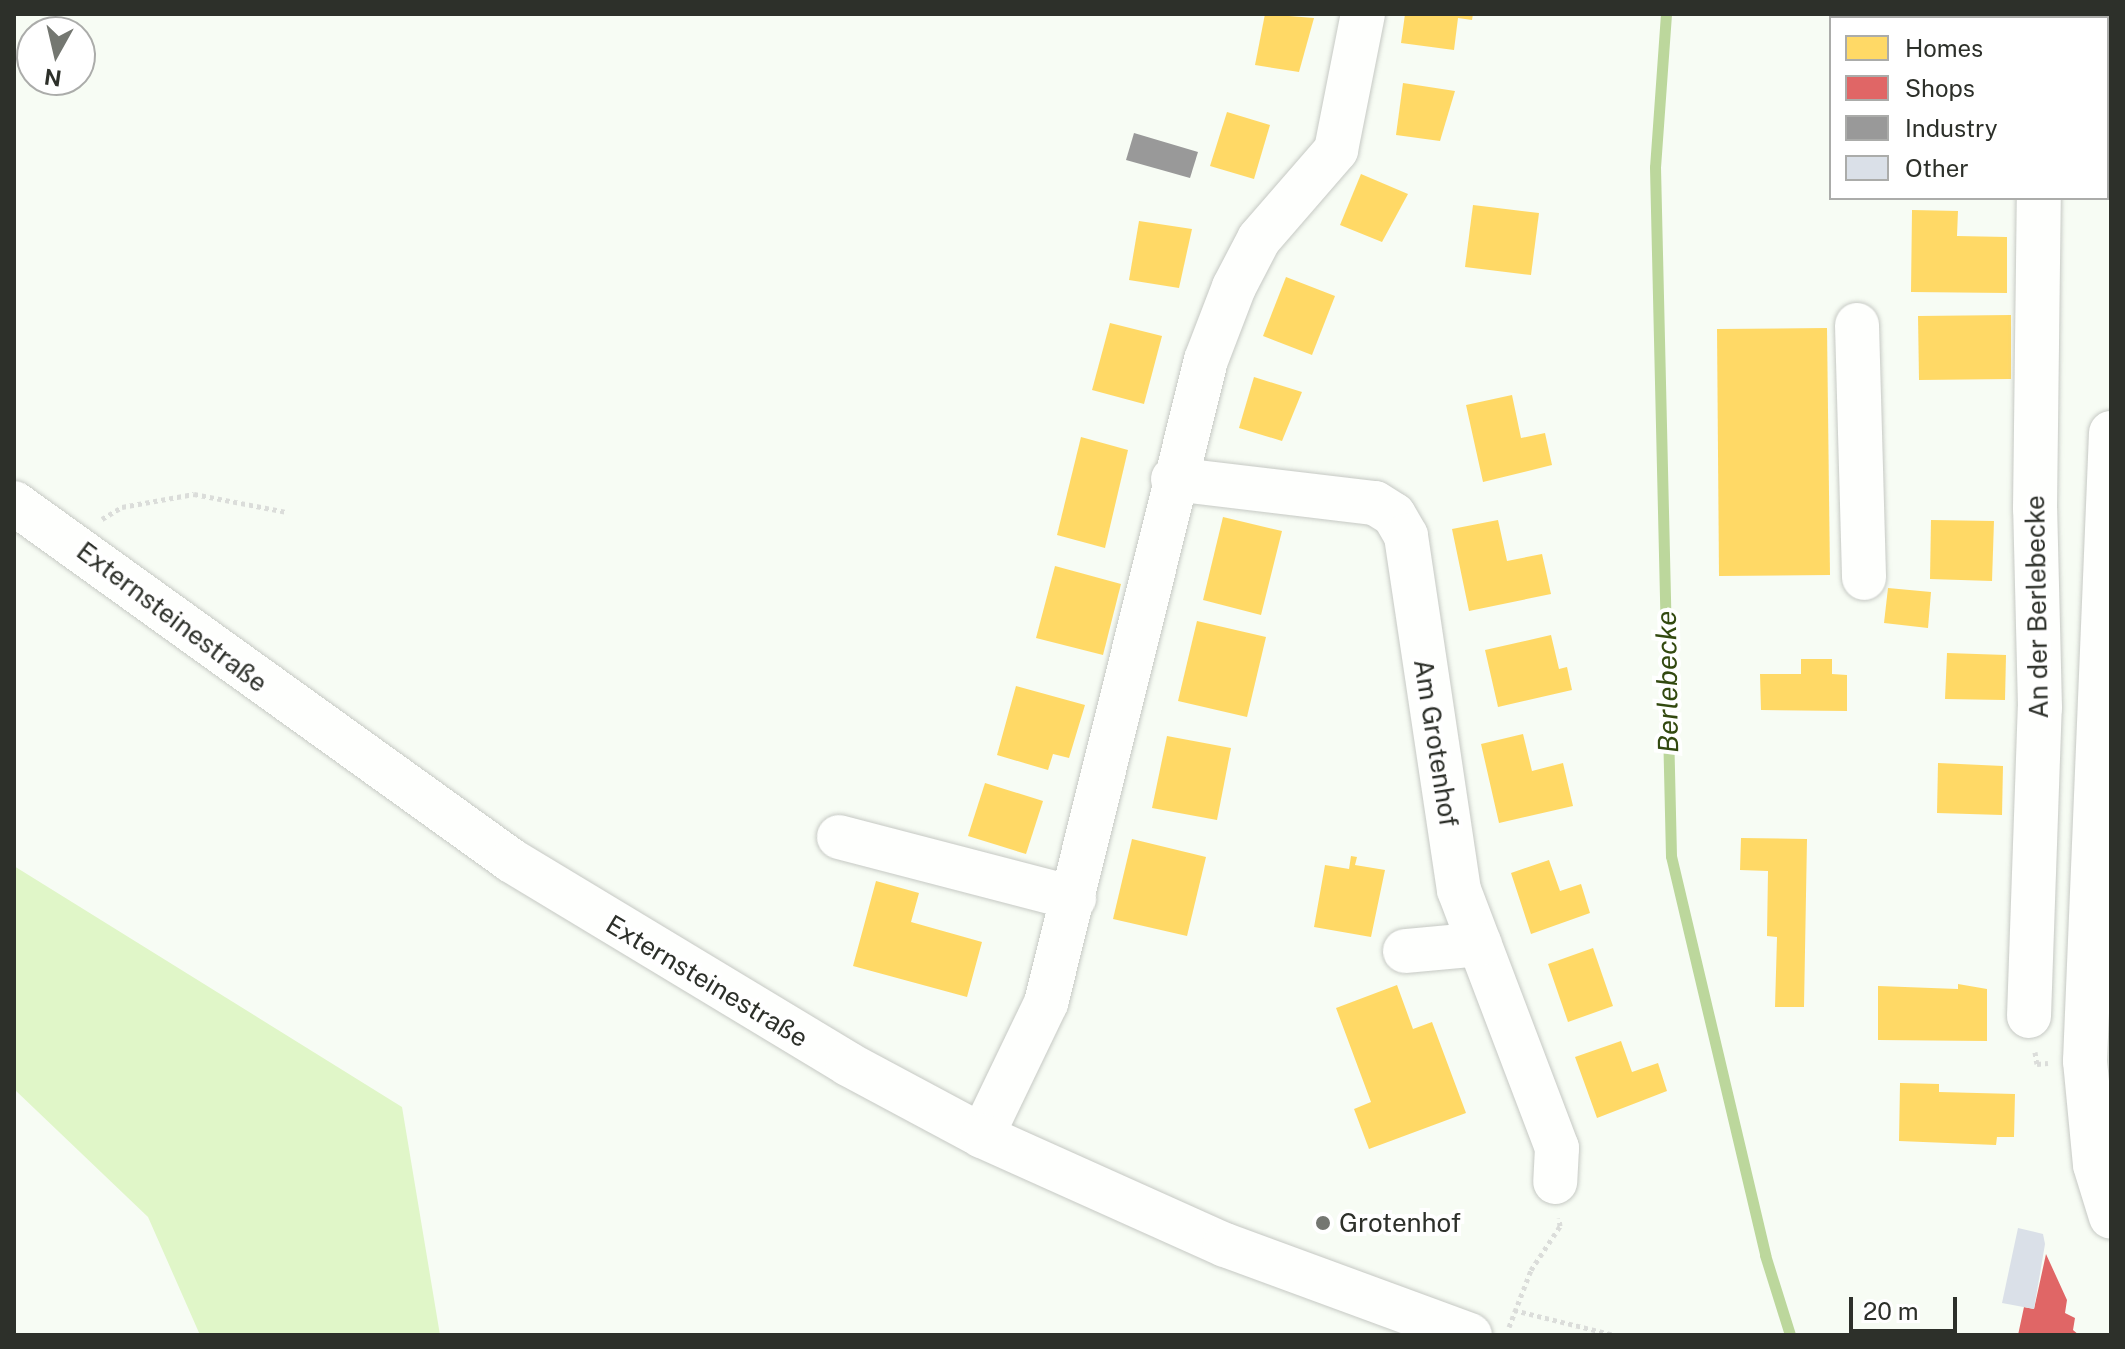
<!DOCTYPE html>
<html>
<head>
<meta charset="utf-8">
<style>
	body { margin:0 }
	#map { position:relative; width:2125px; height:1349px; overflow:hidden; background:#f7fcf4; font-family:"Public Sans",sans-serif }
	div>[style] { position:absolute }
	.green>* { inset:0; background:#e0f6c8 }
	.homes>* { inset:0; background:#ffd966 }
	.shops>* { inset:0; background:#e06666 }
	.industry>* { inset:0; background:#999 }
	.stream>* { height:11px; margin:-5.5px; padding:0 5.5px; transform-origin:5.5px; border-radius:5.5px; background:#bcd79c }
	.building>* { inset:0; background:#dae0e8 }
	.path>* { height:5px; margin-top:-2.5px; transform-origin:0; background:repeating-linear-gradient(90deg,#dbddda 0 4px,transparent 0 8px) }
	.roads { filter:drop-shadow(0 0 2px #c6c9c4) drop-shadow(0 0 2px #c6c9c4) }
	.minor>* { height:44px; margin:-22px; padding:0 22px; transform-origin:22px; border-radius:22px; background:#fefffd }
	.major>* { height:44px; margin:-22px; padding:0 22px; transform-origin:22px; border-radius:22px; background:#fefffd }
	.dots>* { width:22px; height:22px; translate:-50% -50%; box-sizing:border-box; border:4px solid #fff; border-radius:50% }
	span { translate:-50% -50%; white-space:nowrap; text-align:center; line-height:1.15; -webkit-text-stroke:8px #fff; paint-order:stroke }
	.street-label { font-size:26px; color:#2d302a }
	.poi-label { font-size:26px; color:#2d302a }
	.left { translate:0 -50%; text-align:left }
	.water-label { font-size:28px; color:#32490f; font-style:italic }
	.frame { position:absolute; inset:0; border:16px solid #2d302a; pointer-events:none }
	.legend { position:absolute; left:1829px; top:16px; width:280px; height:184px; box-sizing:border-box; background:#fff; border:2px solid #abacaa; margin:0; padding:10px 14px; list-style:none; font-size:24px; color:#2d302a }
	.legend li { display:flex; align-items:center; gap:16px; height:40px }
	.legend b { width:40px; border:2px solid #abacaa }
	.north { position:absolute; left:16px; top:16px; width:80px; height:80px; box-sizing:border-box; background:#fff; border:2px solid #abacaa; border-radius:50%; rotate:188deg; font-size:22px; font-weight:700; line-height:32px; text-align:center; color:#2d302a }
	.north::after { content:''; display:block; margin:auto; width:28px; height:36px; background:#747771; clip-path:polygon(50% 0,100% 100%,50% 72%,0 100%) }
	.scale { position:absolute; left:1849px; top:1297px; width:108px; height:36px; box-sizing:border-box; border:4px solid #2d302a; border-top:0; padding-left:10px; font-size:24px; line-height:28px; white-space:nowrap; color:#2d302a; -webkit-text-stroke:6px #fff; paint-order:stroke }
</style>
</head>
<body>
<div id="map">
	<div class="green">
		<i style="clip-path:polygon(14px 866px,402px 1107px,440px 1335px,200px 1335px,148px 1217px,14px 1089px)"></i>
	</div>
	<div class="homes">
		<i style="clip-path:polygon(1265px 14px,1314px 18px,1299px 72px,1255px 65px)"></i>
		<i style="clip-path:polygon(1405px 14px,1473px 14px,1472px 20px,1458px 18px,1454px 50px,1401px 43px)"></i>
		<i style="clip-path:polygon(1936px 14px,1997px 14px,1997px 18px,1937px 18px)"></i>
		<i style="clip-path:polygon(1403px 83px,1455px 91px,1440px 141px,1396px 135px)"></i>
		<i style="clip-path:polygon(1227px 112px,1270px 125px,1254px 179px,1210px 166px)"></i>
		<i style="clip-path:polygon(1361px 174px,1408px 194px,1382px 242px,1340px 225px)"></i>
		<i style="clip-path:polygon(1473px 205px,1539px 213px,1531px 275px,1465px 267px)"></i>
		<i style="clip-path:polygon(1912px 210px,1958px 211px,1957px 236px,2007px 237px,2007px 293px,1911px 292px)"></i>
		<i style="clip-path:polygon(1139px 221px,1192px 229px,1179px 288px,1129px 280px)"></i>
		<i style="clip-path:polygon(1286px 277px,1335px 296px,1312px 355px,1263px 336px)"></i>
		<i style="clip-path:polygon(2011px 315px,2011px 379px,1919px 380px,1918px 316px)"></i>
		<i style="clip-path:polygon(1110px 323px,1162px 336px,1144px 404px,1092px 390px)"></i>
		<i style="clip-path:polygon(1827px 328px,1830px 575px,1719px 576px,1717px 329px)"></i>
		<i style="clip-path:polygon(1254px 377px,1302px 392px,1282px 441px,1239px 428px)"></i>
		<i style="clip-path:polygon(1512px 395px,1521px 438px,1545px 433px,1552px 465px,1483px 482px,1466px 405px)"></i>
		<i style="clip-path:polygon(1081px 437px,1128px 450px,1105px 548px,1057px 535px)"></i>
		<i style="clip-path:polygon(1223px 517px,1282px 531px,1261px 615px,1203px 600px)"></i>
		<i style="clip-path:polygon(1498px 520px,1507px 561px,1542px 554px,1551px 594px,1469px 611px,1452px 529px)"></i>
		<i style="clip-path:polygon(1931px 520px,1994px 521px,1992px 581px,1930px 579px)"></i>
		<i style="clip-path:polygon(1055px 566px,1121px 584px,1103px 655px,1036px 638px)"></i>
		<i style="clip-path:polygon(1888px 588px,1931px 592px,1928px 628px,1884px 623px)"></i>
		<i style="clip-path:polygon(1197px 621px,1266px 637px,1247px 717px,1178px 701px)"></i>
		<i style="clip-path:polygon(1551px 635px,1559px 669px,1567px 667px,1572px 690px,1498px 707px,1485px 650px)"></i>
		<i style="clip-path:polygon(1947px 653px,2006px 655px,2005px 700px,1945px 699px)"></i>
		<i style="clip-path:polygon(1801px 659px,1832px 659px,1832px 674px,1847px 675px,1847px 711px,1761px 710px,1760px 674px,1801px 674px)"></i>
		<i style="clip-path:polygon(1016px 686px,1085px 705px,1069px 758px,1053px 754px,1048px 770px,997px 755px)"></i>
		<i style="clip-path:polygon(1523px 734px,1532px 771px,1563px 763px,1573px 806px,1499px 823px,1481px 744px)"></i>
		<i style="clip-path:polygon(1167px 736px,1231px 748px,1217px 820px,1152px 808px)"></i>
		<i style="clip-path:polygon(1938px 763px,2003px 766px,2002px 815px,1937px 813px)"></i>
		<i style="clip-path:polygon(985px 783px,1043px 801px,1026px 854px,968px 836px)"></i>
		<i style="clip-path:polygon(1741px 838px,1807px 839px,1804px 1007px,1775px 1007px,1777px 937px,1767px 936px,1768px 871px,1740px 870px)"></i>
		<i style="clip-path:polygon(1132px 839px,1206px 857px,1187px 936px,1113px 919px)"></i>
		<i style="clip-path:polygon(1351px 856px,1357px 857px,1355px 865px,1385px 870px,1371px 937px,1314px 927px,1325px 865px,1349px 869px)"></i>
		<i style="clip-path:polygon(1549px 860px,1560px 891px,1581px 884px,1590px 913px,1531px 934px,1511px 873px)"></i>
		<i style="clip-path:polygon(876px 881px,919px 893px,911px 922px,982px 942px,967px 997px,853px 966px)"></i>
		<i style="clip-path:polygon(1593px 948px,1613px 1006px,1568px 1022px,1548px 964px)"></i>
		<i style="clip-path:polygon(1958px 984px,1987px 989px,1987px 1041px,1878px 1040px,1878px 986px,1958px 989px)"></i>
		<i style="clip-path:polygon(1397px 985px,1413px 1029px,1432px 1022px,1466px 1113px,1369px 1149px,1354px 1109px,1371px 1102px,1336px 1008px)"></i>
		<i style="clip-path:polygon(1621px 1041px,1632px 1072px,1658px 1063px,1667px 1091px,1597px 1118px,1575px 1057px)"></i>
		<i style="clip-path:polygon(1900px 1083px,1939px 1084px,1939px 1092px,2015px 1094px,2014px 1137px,1997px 1137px,1996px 1145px,1899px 1141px)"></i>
	</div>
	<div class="shops">
		<i style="clip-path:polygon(2046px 1254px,2067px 1300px,2065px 1313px,2075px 1318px,2073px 1330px,2079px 1335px,2018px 1335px,2024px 1307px,2034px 1309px)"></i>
	</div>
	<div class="industry">
		<i style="clip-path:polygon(1134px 133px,1198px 152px,1190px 178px,1126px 160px)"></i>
	</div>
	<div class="stream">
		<i style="left:1666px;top:14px;width:153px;rotate:94.1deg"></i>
		<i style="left:1655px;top:167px;width:689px;rotate:88.67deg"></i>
		<i style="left:1671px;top:856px;width:410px;rotate:76.7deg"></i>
		<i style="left:1765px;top:1255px;width:84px;rotate:72.6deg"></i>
	</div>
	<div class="building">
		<i style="clip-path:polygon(2018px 1228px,2043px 1234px,2045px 1244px,2034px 1309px,2002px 1303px)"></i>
	</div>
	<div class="path">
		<i style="left:102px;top:519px;width:23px;rotate:-31deg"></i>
		<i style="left:122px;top:507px;width:73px;rotate:-10.2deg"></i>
		<i style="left:194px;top:494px;width:95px;rotate:11deg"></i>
		<i style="left:2035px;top:1052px;width:12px;rotate:81deg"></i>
		<i style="left:2037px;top:1064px;width:11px;rotate:-5deg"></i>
		<i style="left:1514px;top:1310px;width:103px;rotate:14deg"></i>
		<i style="left:1509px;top:1327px;width:61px;rotate:-68.9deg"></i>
		<i style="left:1531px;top:1270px;width:53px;rotate:-56.6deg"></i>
		<i style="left:1560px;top:1226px;width:8px;rotate:-97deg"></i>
	</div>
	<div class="roads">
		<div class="minor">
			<i style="left:2040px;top:14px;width:4px;rotate:90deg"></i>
			<i style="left:1857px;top:325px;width:253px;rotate:88.4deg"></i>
			<i style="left:1173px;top:479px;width:203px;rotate:6.8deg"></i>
			<i style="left:1375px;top:503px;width:22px;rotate:32deg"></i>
			<i style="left:1394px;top:515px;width:24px;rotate:60deg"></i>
			<i style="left:1406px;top:536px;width:358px;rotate:81.5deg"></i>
			<i style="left:1459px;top:890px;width:276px;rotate:69.2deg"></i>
			<i style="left:1557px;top:1148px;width:34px;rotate:93deg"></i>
			<i style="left:839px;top:837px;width:243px;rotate:14.6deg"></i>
			<i style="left:1405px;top:951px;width:75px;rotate:-5.3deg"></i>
			<i style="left:2029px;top:1016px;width:308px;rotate:-88deg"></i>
			<i style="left:2040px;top:708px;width:199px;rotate:-91.4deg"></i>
			<i style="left:2035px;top:509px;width:311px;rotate:-89.3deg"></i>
			<i style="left:982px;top:1136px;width:148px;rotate:-64.3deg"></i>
			<i style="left:1046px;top:1003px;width:663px;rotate:-76.03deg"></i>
			<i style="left:1206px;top:360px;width:78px;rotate:-69deg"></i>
			<i style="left:1234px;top:287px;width:54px;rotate:-62.5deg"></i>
			<i style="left:1259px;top:239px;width:118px;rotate:-49.1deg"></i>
			<i style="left:1336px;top:150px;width:139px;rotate:-78.8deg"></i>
		</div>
		<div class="major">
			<i style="left:2111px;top:433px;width:629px;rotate:92.37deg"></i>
			<i style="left:2085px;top:1061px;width:104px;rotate:84.5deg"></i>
			<i style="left:2095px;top:1165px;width:54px;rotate:72.9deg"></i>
			<i style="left:14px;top:503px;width:613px;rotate:35.71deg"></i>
			<i style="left:512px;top:861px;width:393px;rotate:31.1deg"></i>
			<i style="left:848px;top:1064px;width:152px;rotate:28.2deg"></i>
			<i style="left:982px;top:1136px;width:266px;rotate:24.2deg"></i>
			<i style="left:1225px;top:1245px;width:261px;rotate:20.2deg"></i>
		</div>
	</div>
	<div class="dots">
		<i style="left:1323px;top:1223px;background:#747771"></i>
	</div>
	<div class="street-label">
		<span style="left:2037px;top:607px;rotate:-91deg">An der Berlebecke</span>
		<span style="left:172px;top:617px;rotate:37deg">Externsteinestraße</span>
		<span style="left:1436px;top:743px;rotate:81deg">Am Grotenhof</span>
		<span style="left:707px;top:981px;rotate:31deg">Externsteinestraße</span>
	</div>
	<div class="poi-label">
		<span class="left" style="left:1339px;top:1223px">Grotenhof</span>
	</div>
	<div class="water-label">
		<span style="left:1667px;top:682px;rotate:-91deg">Berlebecke</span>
	</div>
	<div class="frame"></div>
	<ul class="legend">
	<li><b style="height:22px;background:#ffd966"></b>Homes</li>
	<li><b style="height:22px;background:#e06666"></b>Shops</li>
	<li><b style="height:22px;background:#999"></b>Industry</li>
	<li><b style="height:22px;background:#dae0e8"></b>Other</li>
	</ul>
	<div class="north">N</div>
	<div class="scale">20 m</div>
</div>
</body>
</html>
